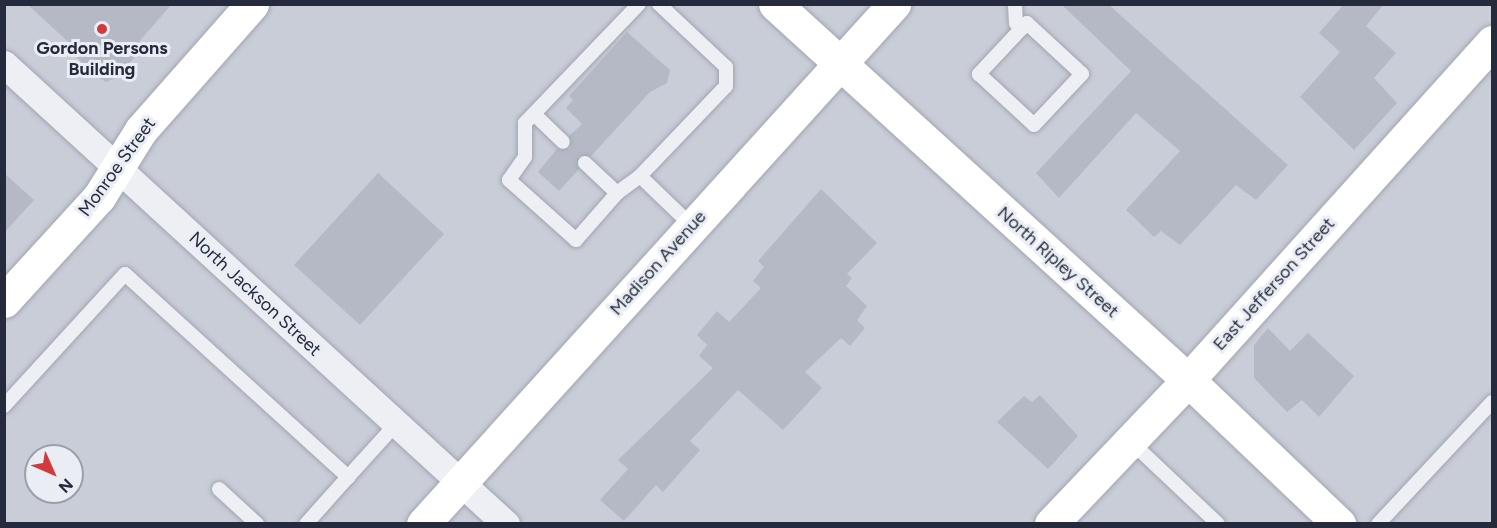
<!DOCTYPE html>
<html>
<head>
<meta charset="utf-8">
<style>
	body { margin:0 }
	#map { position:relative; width:1497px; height:528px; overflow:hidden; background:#dbdee6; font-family:Figtree,sans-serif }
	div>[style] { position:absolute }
	.built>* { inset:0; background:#c9cdd8 }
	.building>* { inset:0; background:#b5b9c6 }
	.roads { filter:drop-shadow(0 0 2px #a1a5b0) drop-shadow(0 0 2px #a1a5b0) }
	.lane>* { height:14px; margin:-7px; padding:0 7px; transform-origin:7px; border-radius:7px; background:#eeeff4 }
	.street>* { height:27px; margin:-13.5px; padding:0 13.5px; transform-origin:13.5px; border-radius:13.5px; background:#eeeff4 }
	.secondary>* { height:33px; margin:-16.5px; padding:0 16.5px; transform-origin:16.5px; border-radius:16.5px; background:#fff }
	.dots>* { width:16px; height:16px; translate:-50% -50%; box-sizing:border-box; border:3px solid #eaedf4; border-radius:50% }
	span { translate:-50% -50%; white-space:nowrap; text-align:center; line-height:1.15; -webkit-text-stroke:6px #eaedf4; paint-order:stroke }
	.poi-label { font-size:18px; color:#252b3c; font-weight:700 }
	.street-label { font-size:18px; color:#252b3c }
	.frame { position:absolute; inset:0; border:6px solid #252b3c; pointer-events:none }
	.north { position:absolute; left:24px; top:444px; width:60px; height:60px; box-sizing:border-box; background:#eaedf4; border:2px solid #9b9faa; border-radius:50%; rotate:135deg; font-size:16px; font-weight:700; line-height:24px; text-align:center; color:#252b3c }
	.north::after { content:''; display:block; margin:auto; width:21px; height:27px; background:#d13b3e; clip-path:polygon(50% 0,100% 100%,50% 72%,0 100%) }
</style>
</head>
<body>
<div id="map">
	<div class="built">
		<i style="clip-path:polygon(evenodd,4px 5px,1492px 5px,1492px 523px,5px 523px,4px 5px,36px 456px,72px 456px,72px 492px,36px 492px,36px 456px)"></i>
	</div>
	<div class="building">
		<i style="clip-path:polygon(27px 4px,172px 4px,137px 44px,142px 48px,119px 76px,106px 82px,97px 77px,71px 52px,75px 48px)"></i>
		<i style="clip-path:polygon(1061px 4px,1108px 4px,1288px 165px,1256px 200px,1236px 185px,1180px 245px,1161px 231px,1154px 237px,1126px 210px,1180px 151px,1136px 113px,1059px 198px,1036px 173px,1131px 71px)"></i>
		<i style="clip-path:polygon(1344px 4px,1384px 4px,1366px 26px,1396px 53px,1374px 78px,1397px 103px,1354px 150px,1300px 97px,1340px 52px,1319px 33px)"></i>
		<i style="clip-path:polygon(627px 32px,670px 70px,667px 83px,650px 92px,591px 156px,579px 156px,579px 169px,559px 191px,538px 172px,557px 149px,570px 148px,569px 136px,582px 124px,566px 108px,573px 100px,569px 96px)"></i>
		<i style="clip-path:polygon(4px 173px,34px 200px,4px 233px)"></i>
		<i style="clip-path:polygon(378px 173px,444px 234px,360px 325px,294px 265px)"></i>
		<i style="clip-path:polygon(821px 189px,877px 243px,847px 274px,852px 278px,846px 286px,867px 306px,857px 320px,865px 328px,850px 346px,841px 338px,805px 372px,822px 388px,783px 430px,738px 390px,690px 441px,700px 450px,663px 492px,656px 485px,624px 521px,600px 500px,628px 469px,618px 460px,713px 368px,699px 356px,707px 345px,697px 335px,717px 311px,729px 322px,761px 288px,753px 281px,764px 267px,758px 261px)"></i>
		<i style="clip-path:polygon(1268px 328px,1290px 351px,1308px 333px,1354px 376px,1319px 417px,1302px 400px,1287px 412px,1254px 378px,1254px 345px)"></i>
		<i style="clip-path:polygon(1040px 395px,1078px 436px,1048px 469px,997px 422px,1024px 396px,1032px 402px)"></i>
	</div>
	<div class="roads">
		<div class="lane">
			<i style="left:639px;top:4px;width:165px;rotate:133.8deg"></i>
			<i style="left:525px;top:123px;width:34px;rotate:90deg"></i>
			<i style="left:525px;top:157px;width:28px;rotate:125deg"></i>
			<i style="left:509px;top:180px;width:90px;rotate:41.8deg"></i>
			<i style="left:576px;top:240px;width:62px;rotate:-48.9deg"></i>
			<i style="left:617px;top:193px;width:29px;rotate:-36deg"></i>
			<i style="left:640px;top:176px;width:124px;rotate:-46.3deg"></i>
			<i style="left:726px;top:86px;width:19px;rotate:-90deg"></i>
			<i style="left:726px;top:67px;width:92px;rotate:-136.8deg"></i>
			<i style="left:1015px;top:5px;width:18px;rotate:87deg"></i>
			<i style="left:1016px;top:23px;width:8px;rotate:50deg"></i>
			<i style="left:1021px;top:29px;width:62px;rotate:133deg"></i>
			<i style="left:979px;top:74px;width:75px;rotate:42.8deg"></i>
			<i style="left:1034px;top:125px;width:70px;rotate:-46.7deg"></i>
			<i style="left:1082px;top:74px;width:75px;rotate:-137.2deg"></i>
			<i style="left:1027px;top:23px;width:8px;rotate:135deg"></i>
			<i style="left:534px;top:114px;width:40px;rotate:44deg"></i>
			<i style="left:585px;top:163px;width:44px;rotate:43.2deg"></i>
			<i style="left:640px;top:176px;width:72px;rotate:43.9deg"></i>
			<i style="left:4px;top:406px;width:179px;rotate:-47.5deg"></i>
			<i style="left:125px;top:274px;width:302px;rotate:42.3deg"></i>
			<i style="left:348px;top:477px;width:63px;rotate:131.8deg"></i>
			<i style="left:1129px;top:440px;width:122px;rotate:43.3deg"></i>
			<i style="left:348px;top:477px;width:72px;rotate:-47.8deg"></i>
			<i style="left:219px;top:489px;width:52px;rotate:42.6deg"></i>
			<i style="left:1378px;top:524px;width:167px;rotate:-46.9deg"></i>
		</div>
		<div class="street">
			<i style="left:4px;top:64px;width:681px;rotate:42.5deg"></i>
		</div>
		<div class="secondary">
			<i style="left:775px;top:4px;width:559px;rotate:42.32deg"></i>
			<i style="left:1188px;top:380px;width:209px;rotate:43.6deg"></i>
			<i style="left:4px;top:301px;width:141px;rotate:-47.6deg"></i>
			<i style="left:99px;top:197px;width:79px;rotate:-57.9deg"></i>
			<i style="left:141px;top:130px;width:168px;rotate:-48.6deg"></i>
			<i style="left:423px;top:524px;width:702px;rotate:-47.83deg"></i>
			<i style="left:1051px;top:524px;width:199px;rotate:-46.4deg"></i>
			<i style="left:1188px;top:380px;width:455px;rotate:-48deg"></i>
		</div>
	</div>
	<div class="dots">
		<i style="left:102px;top:29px;background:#d13b3e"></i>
	</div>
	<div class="poi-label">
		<span style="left:102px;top:59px">Gordon Persons<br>Building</span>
	</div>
	<div class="street-label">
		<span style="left:117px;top:167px;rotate:-54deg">Monroe Street</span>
		<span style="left:1058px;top:262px;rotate:42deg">North Ripley Street</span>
		<span style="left:658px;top:263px;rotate:-48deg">Madison Avenue</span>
		<span style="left:1274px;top:284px;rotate:-48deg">East Jefferson Street</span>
		<span style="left:255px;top:294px;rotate:43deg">North Jackson Street</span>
	</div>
	<div class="frame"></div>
	<div class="north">N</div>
</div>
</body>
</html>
